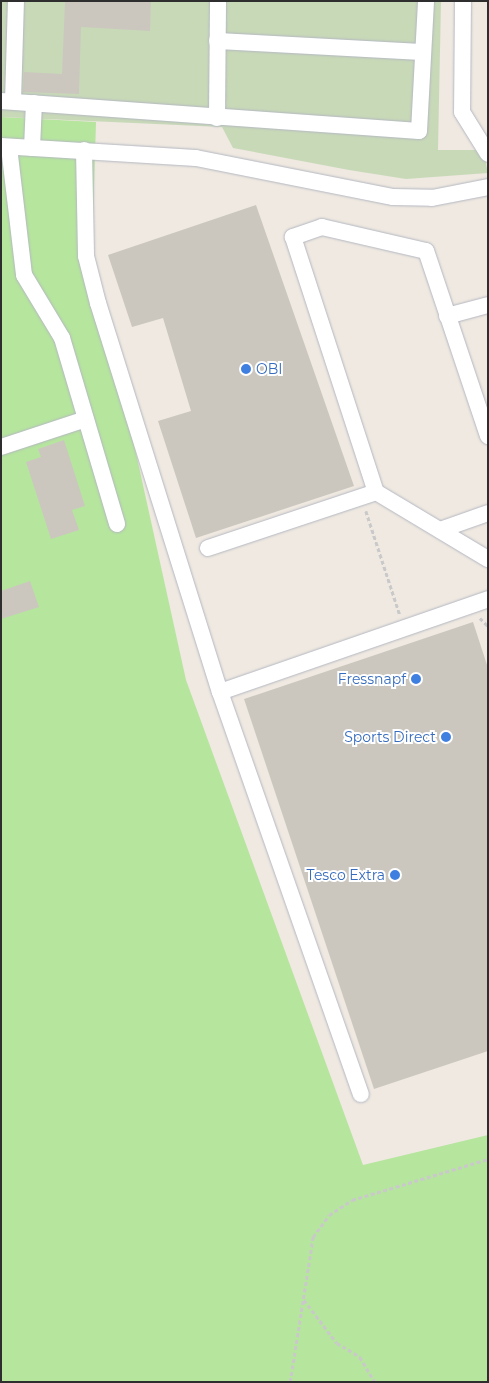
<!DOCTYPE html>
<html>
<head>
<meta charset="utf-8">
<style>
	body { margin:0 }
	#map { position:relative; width:489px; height:1383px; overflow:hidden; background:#efe9e1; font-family:Montserrat,sans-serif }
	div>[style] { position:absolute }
	.green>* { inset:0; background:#b6e59e }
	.cemetery>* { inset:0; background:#c8d9b8 }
	.building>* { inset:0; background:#cbc7bf }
	.path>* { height:2.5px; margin-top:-1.25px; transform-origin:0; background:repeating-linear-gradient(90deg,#c9c9c9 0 4px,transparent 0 6.5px) }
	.roads { filter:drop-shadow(0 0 1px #b4b7c1) drop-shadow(0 0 1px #b4b7c1) }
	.minor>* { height:16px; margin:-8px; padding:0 8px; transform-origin:8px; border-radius:8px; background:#fff }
	.dots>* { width:14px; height:14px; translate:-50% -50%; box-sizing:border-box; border:2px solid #fff; border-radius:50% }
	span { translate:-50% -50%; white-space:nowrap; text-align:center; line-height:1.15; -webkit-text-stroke:4px #fff; paint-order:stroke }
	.shop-label { font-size:14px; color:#366cbe }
	.left { translate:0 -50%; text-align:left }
	.right { translate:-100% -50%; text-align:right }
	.frame { position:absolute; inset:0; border:2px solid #2e2e2e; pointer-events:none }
</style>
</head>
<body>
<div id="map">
	<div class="green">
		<i style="clip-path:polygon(1px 117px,96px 122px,92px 254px,186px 680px,363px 1165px,488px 1135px,488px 1382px,1px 1382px)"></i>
	</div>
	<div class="cemetery">
		<i style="clip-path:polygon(1px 1px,441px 1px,438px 150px,483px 150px,488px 173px,406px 179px,349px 170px,233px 148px,222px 127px,1px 117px)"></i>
	</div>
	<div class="building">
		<i style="clip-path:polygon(65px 1px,151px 1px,150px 31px,81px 27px,79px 94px,23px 92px,24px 72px,62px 74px)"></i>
		<i style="clip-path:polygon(256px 205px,354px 486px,196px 538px,158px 421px,191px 411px,163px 318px,132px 327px,108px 255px)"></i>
		<i style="clip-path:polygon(64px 440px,85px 506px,72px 510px,79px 530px,51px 539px,26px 462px,41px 457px,38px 449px)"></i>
		<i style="clip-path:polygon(30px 581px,39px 607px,1px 619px,1px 591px)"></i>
		<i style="clip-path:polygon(473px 622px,488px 668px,488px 1051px,374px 1089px,244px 699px)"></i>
	</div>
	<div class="path">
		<i style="left:366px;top:511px;width:109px;rotate:71.9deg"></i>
		<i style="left:480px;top:618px;width:11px;rotate:45deg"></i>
		<i style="left:304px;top:1300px;width:54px;rotate:52.5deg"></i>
		<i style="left:337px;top:1343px;width:27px;rotate:31deg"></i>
		<i style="left:360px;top:1357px;width:29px;rotate:59deg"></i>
		<i style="left:290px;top:1382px;width:147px;rotate:-81deg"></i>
		<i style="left:313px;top:1237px;width:27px;rotate:-54deg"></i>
		<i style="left:329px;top:1215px;width:27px;rotate:-33deg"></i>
		<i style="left:352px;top:1200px;width:142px;rotate:-16.8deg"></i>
	</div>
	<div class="roads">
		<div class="minor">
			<i style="left:463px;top:1px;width:111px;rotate:90.5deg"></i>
			<i style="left:462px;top:112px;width:49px;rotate:58.2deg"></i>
			<i style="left:217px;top:41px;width:206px;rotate:3.1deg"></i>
			<i style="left:1px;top:101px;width:419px;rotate:4.1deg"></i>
			<i style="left:419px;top:131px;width:130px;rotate:-86.9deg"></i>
			<i style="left:13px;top:101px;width:100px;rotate:-88.3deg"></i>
			<i style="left:217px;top:118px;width:117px;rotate:-89.5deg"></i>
			<i style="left:1px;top:146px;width:195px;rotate:3.5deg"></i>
			<i style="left:196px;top:158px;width:201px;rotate:11.2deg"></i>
			<i style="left:393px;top:197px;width:39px;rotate:1deg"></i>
			<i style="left:432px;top:198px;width:57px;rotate:-11.1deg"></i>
			<i style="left:9px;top:147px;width:129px;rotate:83.3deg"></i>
			<i style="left:24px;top:275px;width:74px;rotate:58.9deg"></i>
			<i style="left:62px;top:338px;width:194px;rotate:73.5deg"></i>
			<i style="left:32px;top:148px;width:45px;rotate:-87.5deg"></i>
			<i style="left:84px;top:150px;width:106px;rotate:88.9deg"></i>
			<i style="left:86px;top:256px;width:49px;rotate:75.7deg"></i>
			<i style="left:98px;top:303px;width:408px;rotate:72.6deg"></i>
			<i style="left:220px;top:692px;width:426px;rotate:70.7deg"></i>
			<i style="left:447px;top:316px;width:42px;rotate:-15deg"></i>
			<i style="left:488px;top:436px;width:195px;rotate:-108.5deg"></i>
			<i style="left:426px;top:251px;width:107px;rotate:-167deg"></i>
			<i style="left:322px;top:227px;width:31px;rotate:161deg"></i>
			<i style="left:293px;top:237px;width:268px;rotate:72deg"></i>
			<i style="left:376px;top:492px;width:131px;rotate:30.9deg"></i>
			<i style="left:1px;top:447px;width:89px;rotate:-18.2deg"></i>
			<i style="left:440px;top:530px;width:51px;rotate:-19.5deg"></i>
			<i style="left:208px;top:548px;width:177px;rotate:-18.4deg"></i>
			<i style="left:220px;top:692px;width:284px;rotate:-19.1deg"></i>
		</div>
	</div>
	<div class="dots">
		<i style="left:246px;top:369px;background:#3f7fe0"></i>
		<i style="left:416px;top:679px;background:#3f7fe0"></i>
		<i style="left:446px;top:737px;background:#3f7fe0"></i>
		<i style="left:395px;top:875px;background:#3f7fe0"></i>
	</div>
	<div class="shop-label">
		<span class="left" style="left:256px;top:369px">OBI</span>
		<span class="right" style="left:406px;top:679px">Fressnapf</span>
		<span class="right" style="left:436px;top:737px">Sports Direct</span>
		<span class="right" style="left:385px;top:875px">Tesco Extra</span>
	</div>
	<div class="frame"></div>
</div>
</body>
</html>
